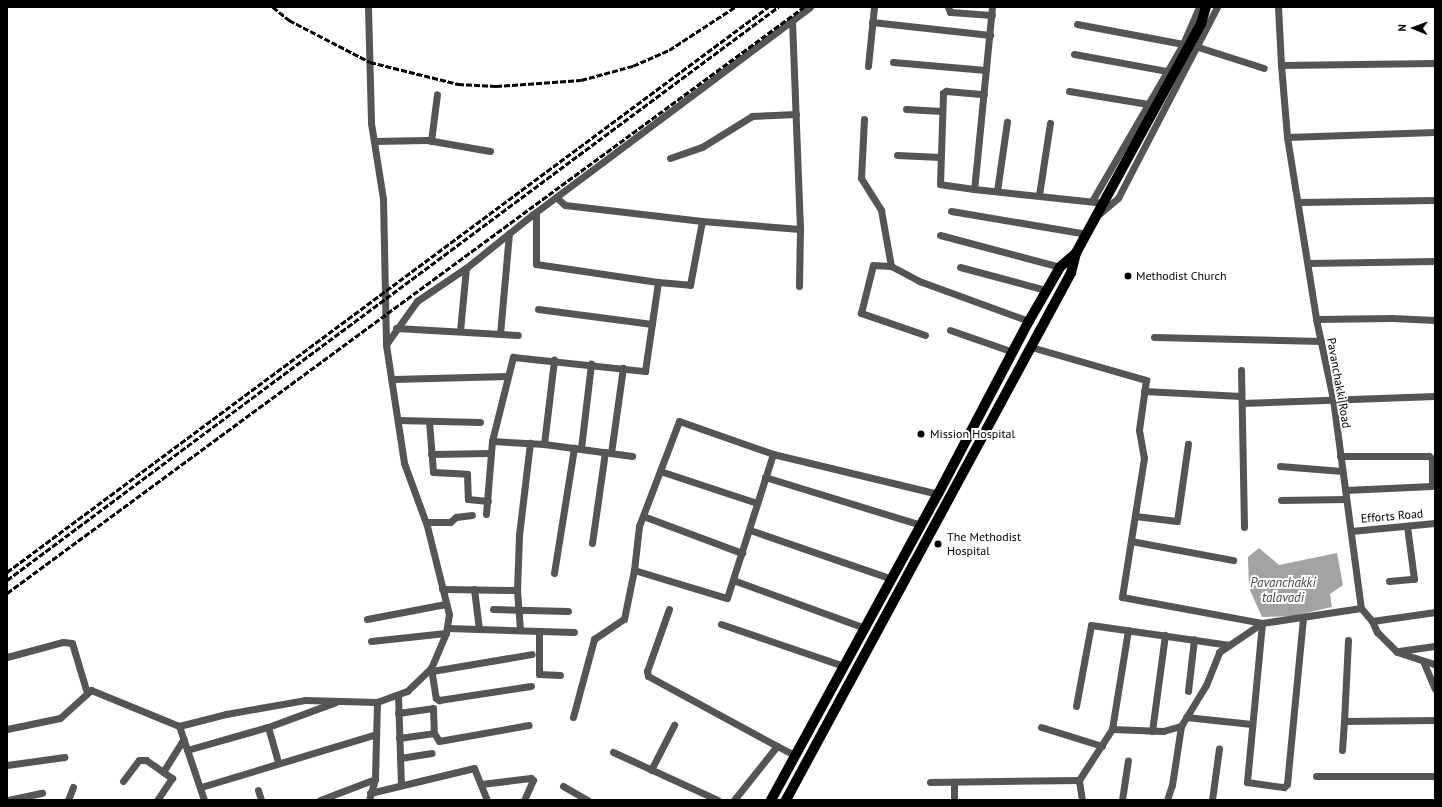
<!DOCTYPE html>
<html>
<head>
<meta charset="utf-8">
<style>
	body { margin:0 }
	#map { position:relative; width:1442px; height:807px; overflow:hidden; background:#fff; font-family:"PT Sans",sans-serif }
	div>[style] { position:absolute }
	.water>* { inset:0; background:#a3a3a3 }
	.street>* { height:7px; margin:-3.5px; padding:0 3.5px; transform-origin:3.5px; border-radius:3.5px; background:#555 }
	.primary>* { height:10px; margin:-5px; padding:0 5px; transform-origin:5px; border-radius:5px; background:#000 }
	.rail>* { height:2.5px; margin-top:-1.25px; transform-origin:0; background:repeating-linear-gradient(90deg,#000 0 6px,transparent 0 8px) }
	.dots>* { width:11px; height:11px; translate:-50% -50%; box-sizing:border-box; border:2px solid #fff; border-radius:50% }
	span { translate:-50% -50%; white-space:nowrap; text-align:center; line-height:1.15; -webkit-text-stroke:4px #fff; paint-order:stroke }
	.poi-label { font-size:12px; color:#000 }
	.left { translate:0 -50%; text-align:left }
	.street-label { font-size:12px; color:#000 }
	.water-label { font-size:13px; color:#444; font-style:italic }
	.frame { position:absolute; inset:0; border:8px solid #000; pointer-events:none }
	.north { position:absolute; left:1394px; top:8px; width:40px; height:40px; -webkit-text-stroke:3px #fff; paint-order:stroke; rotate:271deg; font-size:11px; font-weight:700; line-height:16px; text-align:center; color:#000 }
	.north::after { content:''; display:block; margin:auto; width:14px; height:18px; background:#000; clip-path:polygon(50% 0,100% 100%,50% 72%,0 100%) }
</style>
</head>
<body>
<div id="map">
	<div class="water">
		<i style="clip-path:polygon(1259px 548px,1279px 565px,1337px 553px,1343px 585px,1330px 594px,1332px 607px,1293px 616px,1262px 617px,1249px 588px,1248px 557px)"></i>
	</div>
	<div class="street">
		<i style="left:368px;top:7px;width:116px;rotate:88.5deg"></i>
		<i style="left:371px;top:123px;width:77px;rotate:81deg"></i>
		<i style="left:383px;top:199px;width:146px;rotate:88.8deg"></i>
		<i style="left:386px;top:345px;width:119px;rotate:81.3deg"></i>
		<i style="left:404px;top:463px;width:67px;rotate:69.9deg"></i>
		<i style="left:427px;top:526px;width:91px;rotate:76deg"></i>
		<i style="left:449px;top:614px;width:19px;rotate:99deg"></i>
		<i style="left:446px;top:633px;width:38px;rotate:113deg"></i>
		<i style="left:431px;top:668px;width:33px;rotate:136deg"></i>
		<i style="left:407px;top:691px;width:32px;rotate:160deg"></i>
		<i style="left:377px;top:702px;width:77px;rotate:91.5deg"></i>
		<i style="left:375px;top:779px;width:22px;rotate:106deg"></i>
		<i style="left:948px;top:7px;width:5px;rotate:68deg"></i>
		<i style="left:950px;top:12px;width:42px;rotate:4.1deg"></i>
		<i style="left:992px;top:7px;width:183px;rotate:95.6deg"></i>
		<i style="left:974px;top:189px;width:131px;rotate:6.1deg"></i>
		<i style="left:1278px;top:7px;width:58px;rotate:87deg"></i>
		<i style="left:1281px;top:65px;width:154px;rotate:-0.7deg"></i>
		<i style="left:872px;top:22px;width:119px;rotate:6.3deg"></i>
		<i style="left:1077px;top:24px;width:108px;rotate:10.7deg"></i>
		<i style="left:1198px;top:47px;width:69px;rotate:17.7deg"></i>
		<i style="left:1074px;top:54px;width:95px;rotate:10.4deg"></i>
		<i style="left:893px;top:62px;width:93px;rotate:4.9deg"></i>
		<i style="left:1281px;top:65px;width:72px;rotate:85.2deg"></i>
		<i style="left:1287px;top:137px;width:184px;rotate:80.9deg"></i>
		<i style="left:1316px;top:319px;width:82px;rotate:78deg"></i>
		<i style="left:1333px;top:399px;width:211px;rotate:82.4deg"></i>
		<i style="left:1361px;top:608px;width:17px;rotate:50deg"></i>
		<i style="left:1372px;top:621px;width:12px;rotate:66deg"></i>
		<i style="left:1377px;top:632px;width:28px;rotate:45deg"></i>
		<i style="left:1397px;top:652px;width:40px;rotate:18deg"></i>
		<i style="left:868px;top:66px;width:59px;rotate:-84.2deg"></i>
		<i style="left:1069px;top:91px;width:80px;rotate:9.3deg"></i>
		<i style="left:906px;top:109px;width:36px;rotate:3deg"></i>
		<i style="left:864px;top:119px;width:59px;rotate:92.9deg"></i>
		<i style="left:861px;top:178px;width:38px;rotate:58deg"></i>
		<i style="left:881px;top:210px;width:57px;rotate:79.9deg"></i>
		<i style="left:1287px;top:137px;width:148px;rotate:-1.9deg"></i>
		<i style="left:374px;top:141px;width:53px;rotate:-1.1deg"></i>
		<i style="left:427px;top:140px;width:64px;rotate:9.9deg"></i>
		<i style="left:431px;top:141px;width:47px;rotate:-82.7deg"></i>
		<i style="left:897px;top:155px;width:43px;rotate:2.7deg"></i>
		<i style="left:670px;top:158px;width:34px;rotate:-19deg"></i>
		<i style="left:702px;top:147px;width:59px;rotate:-31.8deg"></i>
		<i style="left:752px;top:116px;width:44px;rotate:-2.6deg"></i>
		<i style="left:974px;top:189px;width:34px;rotate:-172deg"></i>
		<i style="left:940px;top:184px;width:91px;rotate:-88.1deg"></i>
		<i style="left:943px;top:93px;width:4px;rotate:-34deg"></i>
		<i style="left:946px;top:91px;width:38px;rotate:5deg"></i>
		<i style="left:997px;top:191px;width:70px;rotate:-81.8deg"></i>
		<i style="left:1039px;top:195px;width:73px;rotate:-81.3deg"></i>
		<i style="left:556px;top:197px;width:12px;rotate:42deg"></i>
		<i style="left:565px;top:205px;width:138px;rotate:6.7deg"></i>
		<i style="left:1092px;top:201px;width:181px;rotate:-59.9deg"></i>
		<i style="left:1183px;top:44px;width:40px;rotate:-66.6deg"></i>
		<i style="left:1298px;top:202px;width:137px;rotate:-0.8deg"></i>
		<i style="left:951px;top:211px;width:138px;rotate:9.6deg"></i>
		<i style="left:536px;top:212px;width:52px;rotate:90deg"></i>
		<i style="left:536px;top:264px;width:123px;rotate:8.4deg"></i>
		<i style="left:1099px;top:214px;width:25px;rotate:-40deg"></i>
		<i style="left:1118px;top:198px;width:215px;rotate:-62.6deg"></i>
		<i style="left:940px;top:235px;width:124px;rotate:14.9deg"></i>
		<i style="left:1308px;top:263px;width:127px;rotate:-0.9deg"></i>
		<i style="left:960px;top:267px;width:89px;rotate:15deg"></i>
		<i style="left:799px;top:286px;width:57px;rotate:-89deg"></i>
		<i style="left:538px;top:309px;width:115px;rotate:7.5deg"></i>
		<i style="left:1316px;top:319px;width:76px;rotate:-0.8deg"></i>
		<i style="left:1392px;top:318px;width:43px;rotate:2.7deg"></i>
		<i style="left:396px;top:328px;width:122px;rotate:3.3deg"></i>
		<i style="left:950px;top:330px;width:67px;rotate:19.2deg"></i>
		<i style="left:460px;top:331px;width:63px;rotate:-84.6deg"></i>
		<i style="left:500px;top:334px;width:101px;rotate:-84.9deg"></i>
		<i style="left:925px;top:335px;width:68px;rotate:-161deg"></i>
		<i style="left:861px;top:313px;width:49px;rotate:-76deg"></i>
		<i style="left:873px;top:265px;width:18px;rotate:3deg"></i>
		<i style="left:891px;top:266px;width:32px;rotate:28deg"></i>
		<i style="left:919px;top:281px;width:117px;rotate:20deg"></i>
		<i style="left:1154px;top:337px;width:167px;rotate:1.4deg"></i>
		<i style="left:387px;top:343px;width:52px;rotate:-54.5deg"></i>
		<i style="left:417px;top:301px;width:59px;rotate:-34deg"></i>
		<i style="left:466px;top:268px;width:85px;rotate:-38.8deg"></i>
		<i style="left:532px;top:215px;width:347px;rotate:-36.8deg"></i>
		<i style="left:1031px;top:347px;width:120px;rotate:16deg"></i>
		<i style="left:1146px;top:380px;width:50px;rotate:98deg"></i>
		<i style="left:1139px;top:430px;width:28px;rotate:80deg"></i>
		<i style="left:1144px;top:458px;width:141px;rotate:99deg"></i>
		<i style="left:1122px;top:597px;width:142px;rotate:10.5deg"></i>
		<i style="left:1262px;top:623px;width:160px;rotate:95.4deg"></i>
		<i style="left:1247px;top:782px;width:37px;rotate:8deg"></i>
		<i style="left:1284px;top:787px;width:4px;rotate:-45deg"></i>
		<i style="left:1287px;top:784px;width:168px;rotate:-84.5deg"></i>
		<i style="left:1241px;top:370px;width:157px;rotate:88.9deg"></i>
		<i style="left:393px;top:379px;width:115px;rotate:-1.5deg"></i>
		<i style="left:1144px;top:391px;width:97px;rotate:3deg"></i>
		<i style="left:1242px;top:403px;width:193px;rotate:-2.1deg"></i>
		<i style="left:398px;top:420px;width:82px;rotate:1.4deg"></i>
		<i style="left:429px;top:421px;width:51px;rotate:85.5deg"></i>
		<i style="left:433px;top:472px;width:34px;rotate:3deg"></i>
		<i style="left:467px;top:474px;width:25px;rotate:88deg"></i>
		<i style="left:468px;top:499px;width:20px;rotate:6deg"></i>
		<i style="left:492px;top:441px;width:52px;rotate:3.3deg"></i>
		<i style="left:544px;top:444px;width:89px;rotate:7.8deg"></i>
		<i style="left:544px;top:444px;width:85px;rotate:-83.2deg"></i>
		<i style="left:581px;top:448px;width:85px;rotate:-83.2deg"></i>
		<i style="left:611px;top:453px;width:86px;rotate:-82deg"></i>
		<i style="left:431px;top:454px;width:60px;rotate:-1deg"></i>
		<i style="left:1340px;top:456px;width:89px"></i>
		<i style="left:1429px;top:456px;width:4px;rotate:45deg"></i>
		<i style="left:1432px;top:459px;width:27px;rotate:90deg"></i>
		<i style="left:1432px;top:486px;width:87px;rotate:177.4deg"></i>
		<i style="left:1280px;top:466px;width:62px;rotate:4.6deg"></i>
		<i style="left:660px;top:471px;width:102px;rotate:18.3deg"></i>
		<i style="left:765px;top:477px;width:163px;rotate:17.1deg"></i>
		<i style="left:1281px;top:500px;width:65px;rotate:-0.9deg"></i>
		<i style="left:486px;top:514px;width:73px;rotate:-85.3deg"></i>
		<i style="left:492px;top:441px;width:87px;rotate:-76deg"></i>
		<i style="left:513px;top:357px;width:133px;rotate:6.1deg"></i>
		<i style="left:645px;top:371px;width:90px;rotate:-81.7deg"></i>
		<i style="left:658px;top:282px;width:32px;rotate:5deg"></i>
		<i style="left:690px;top:285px;width:65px;rotate:-79.4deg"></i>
		<i style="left:702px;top:221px;width:98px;rotate:4.7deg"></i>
		<i style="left:800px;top:229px;width:209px;rotate:-92.2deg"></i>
		<i style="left:643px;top:516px;width:106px;rotate:20.5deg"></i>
		<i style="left:1135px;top:516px;width:42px;rotate:6.8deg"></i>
		<i style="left:1177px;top:521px;width:78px;rotate:-81.9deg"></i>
		<i style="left:426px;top:522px;width:24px"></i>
		<i style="left:450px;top:522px;width:8px;rotate:-40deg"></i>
		<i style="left:456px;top:517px;width:16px;rotate:-7deg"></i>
		<i style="left:750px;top:530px;width:150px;rotate:19deg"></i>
		<i style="left:1351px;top:531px;width:84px;rotate:-5.4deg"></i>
		<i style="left:1131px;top:541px;width:104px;rotate:10.6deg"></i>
		<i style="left:592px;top:543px;width:92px;rotate:-81.9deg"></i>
		<i style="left:634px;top:570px;width:97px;rotate:16.8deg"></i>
		<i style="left:727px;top:598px;width:151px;rotate:-72.3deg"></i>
		<i style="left:554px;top:573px;width:127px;rotate:-80.9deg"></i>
		<i style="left:733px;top:580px;width:140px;rotate:20deg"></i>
		<i style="left:1389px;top:581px;width:25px;rotate:-5deg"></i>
		<i style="left:1414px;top:579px;width:53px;rotate:-97.5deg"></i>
		<i style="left:442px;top:589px;width:75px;rotate:0.8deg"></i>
		<i style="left:474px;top:589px;width:40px;rotate:82.9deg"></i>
		<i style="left:493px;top:609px;width:75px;rotate:1.5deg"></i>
		<i style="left:669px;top:609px;width:66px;rotate:109.5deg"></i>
		<i style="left:647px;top:671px;width:5px;rotate:79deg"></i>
		<i style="left:648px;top:676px;width:147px;rotate:28.5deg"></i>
		<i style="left:367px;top:619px;width:80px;rotate:-10.8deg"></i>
		<i style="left:1372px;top:621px;width:64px;rotate:-8.1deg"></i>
		<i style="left:721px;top:624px;width:130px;rotate:18.9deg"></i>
		<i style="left:447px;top:628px;width:127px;rotate:1.8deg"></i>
		<i style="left:520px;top:630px;width:40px;rotate:-94.3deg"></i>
		<i style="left:517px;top:590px;width:55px;rotate:-87.9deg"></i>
		<i style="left:519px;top:535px;width:93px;rotate:-83.2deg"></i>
		<i style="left:539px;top:631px;width:43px;rotate:90deg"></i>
		<i style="left:539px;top:674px;width:21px;rotate:3deg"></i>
		<i style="left:1348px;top:640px;width:81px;rotate:92.8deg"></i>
		<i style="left:1344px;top:721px;width:91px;rotate:-0.6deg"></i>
		<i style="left:371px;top:641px;width:75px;rotate:-6.1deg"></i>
		<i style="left:1399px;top:651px;width:36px;rotate:-8deg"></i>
		<i style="left:7px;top:657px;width:58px;rotate:-15deg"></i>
		<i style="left:63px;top:642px;width:9px;rotate:6deg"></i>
		<i style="left:72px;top:643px;width:52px;rotate:73.3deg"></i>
		<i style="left:1423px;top:661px;width:30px;rotate:67deg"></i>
		<i style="left:431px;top:668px;width:30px;rotate:81deg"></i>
		<i style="left:436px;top:698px;width:4px;rotate:34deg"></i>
		<i style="left:439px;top:700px;width:93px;rotate:-8.7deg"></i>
		<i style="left:432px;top:671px;width:101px;rotate:-9.6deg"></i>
		<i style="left:1188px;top:691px;width:52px;rotate:-83.4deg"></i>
		<i style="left:398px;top:695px;width:90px;rotate:88.1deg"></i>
		<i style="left:1076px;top:706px;width:82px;rotate:-79.5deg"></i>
		<i style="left:1091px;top:625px;width:140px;rotate:8.2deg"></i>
		<i style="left:398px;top:713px;width:35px;rotate:-8deg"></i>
		<i style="left:433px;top:708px;width:25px;rotate:88deg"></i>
		<i style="left:434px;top:733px;width:9px;rotate:58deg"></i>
		<i style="left:439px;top:741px;width:91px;rotate:-10.1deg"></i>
		<i style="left:573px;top:717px;width:81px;rotate:-74.9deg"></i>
		<i style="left:594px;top:639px;width:36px;rotate:-34deg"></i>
		<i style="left:624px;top:619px;width:50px;rotate:-78.5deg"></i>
		<i style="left:634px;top:570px;width:44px;rotate:-83.5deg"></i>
		<i style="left:639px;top:526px;width:112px;rotate:-69.1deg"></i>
		<i style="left:679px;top:421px;width:100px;rotate:19.3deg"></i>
		<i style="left:773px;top:454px;width:170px;rotate:13.6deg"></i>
		<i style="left:1186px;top:717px;width:66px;rotate:6.1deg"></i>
		<i style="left:179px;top:726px;width:78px;rotate:71.3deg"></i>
		<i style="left:268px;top:727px;width:36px;rotate:74deg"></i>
		<i style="left:1041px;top:727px;width:64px;rotate:17.3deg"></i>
		<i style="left:7px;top:729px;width:54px;rotate:-11.7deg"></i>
		<i style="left:60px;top:718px;width:42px;rotate:-42.1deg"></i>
		<i style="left:91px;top:690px;width:95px;rotate:22.2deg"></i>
		<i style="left:179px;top:726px;width:49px;rotate:-14.3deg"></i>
		<i style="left:226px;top:714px;width:80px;rotate:-10deg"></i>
		<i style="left:305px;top:700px;width:72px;rotate:1.6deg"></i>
		<i style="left:1112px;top:729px;width:100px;rotate:-80.8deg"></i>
		<i style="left:1152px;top:731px;width:97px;rotate:-82.3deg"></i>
		<i style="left:399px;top:738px;width:35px;rotate:-8deg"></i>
		<i style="left:187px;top:750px;width:84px;rotate:-15.9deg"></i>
		<i style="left:268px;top:727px;width:72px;rotate:-20.2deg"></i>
		<i style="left:1342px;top:750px;width:29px;rotate:-86deg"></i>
		<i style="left:613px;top:752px;width:115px;rotate:24.6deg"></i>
		<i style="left:400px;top:758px;width:32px;rotate:-9deg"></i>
		<i style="left:7px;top:765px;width:58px;rotate:-8deg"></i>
		<i style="left:651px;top:770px;width:51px;rotate:-62.9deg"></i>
		<i style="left:163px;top:772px;width:39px;rotate:-58deg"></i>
		<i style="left:1316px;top:776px;width:119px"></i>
		<i style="left:123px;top:781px;width:26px;rotate:-53deg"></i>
		<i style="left:139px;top:760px;width:7px"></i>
		<i style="left:146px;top:760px;width:32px;rotate:35deg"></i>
		<i style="left:172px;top:778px;width:27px;rotate:124deg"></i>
		<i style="left:930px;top:782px;width:149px;rotate:-0.8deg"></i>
		<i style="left:481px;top:784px;width:50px;rotate:-6.8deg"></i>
		<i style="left:531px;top:778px;width:3px;rotate:45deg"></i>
		<i style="left:533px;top:780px;width:22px;rotate:114deg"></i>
		<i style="left:563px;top:786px;width:28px;rotate:30deg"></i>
		<i style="left:201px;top:787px;width:183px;rotate:-16.8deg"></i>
		<i style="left:258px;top:790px;width:10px;rotate:73deg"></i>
		<i style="left:370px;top:793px;width:107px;rotate:-13.5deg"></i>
		<i style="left:474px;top:768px;width:35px;rotate:68deg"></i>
		<i style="left:8px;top:800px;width:35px;rotate:-12deg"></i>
		<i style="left:68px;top:800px;width:14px;rotate:-69deg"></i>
		<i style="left:320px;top:800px;width:59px;rotate:-20.9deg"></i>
		<i style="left:734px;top:800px;width:69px;rotate:-51.5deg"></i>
		<i style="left:777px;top:746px;width:20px;rotate:27deg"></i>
		<i style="left:954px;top:800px;width:18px;rotate:-90deg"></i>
		<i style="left:1082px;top:800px;width:20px;rotate:-99deg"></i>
		<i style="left:1079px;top:780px;width:61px;rotate:-57.1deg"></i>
		<i style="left:1112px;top:729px;width:51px;rotate:2.2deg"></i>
		<i style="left:1163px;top:731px;width:19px;rotate:-16deg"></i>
		<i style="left:1181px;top:726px;width:48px;rotate:-58.6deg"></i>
		<i style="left:1206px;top:685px;width:35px;rotate:-68deg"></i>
		<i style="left:1219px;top:652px;width:52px;rotate:-34deg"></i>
		<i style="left:1262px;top:623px;width:100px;rotate:-8.6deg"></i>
		<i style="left:1122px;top:800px;width:40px;rotate:-81.5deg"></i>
		<i style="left:1167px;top:800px;width:16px;rotate:-72deg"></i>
		<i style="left:1172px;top:785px;width:60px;rotate:-81.3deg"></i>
		<i style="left:1212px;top:800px;width:52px;rotate:-82.3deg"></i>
	</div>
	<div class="primary">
		<i style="left:771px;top:800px;width:349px;rotate:-61.4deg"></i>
		<i style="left:938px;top:494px;width:195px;rotate:-62.3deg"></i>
		<i style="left:1029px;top:321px;width:62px;rotate:-60.1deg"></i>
		<i style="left:1060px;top:267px;width:21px;rotate:-41deg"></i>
		<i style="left:786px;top:800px;width:599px;rotate:-61.6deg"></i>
		<i style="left:1071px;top:273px;width:21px;rotate:-76deg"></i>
		<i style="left:1076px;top:253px;width:261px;rotate:-61.4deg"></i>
		<i style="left:1201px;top:24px;width:18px;rotate:-74deg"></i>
	</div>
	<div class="rail">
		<i style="left:273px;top:7px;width:21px;rotate:39deg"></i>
		<i style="left:289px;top:20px;width:91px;rotate:27.4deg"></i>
		<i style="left:370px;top:62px;width:91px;rotate:14deg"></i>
		<i style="left:458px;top:84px;width:38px;rotate:3deg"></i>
		<i style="left:496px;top:86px;width:85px;rotate:-4deg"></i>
		<i style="left:581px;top:80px;width:54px;rotate:-15.1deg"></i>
		<i style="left:633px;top:66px;width:39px;rotate:-24deg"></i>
		<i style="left:669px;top:50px;width:79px;rotate:-33.1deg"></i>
		<i style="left:7px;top:572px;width:948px;rotate:-36.59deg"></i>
		<i style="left:7px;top:580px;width:961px;rotate:-36.62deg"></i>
		<i style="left:7px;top:593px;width:989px;rotate:-36.33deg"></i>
	</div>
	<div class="dots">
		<i style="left:1128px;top:276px;background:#000"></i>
		<i style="left:921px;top:434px;background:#000"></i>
		<i style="left:938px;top:544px;background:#000"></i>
	</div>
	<div class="poi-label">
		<span class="left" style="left:1136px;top:276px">Methodist Church</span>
		<span class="left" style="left:930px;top:434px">Mission Hospital</span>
		<span class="left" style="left:947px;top:544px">The Methodist<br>Hospital</span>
	</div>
	<div class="street-label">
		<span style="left:1339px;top:383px;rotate:80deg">Pavanchakki Road</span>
		<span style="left:1392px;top:516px;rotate:-5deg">Efforts Road</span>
	</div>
	<div class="water-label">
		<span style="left:1283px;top:591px">Pavanchakki<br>talavadi</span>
	</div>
	<div class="frame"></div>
	<div class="north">N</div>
</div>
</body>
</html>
